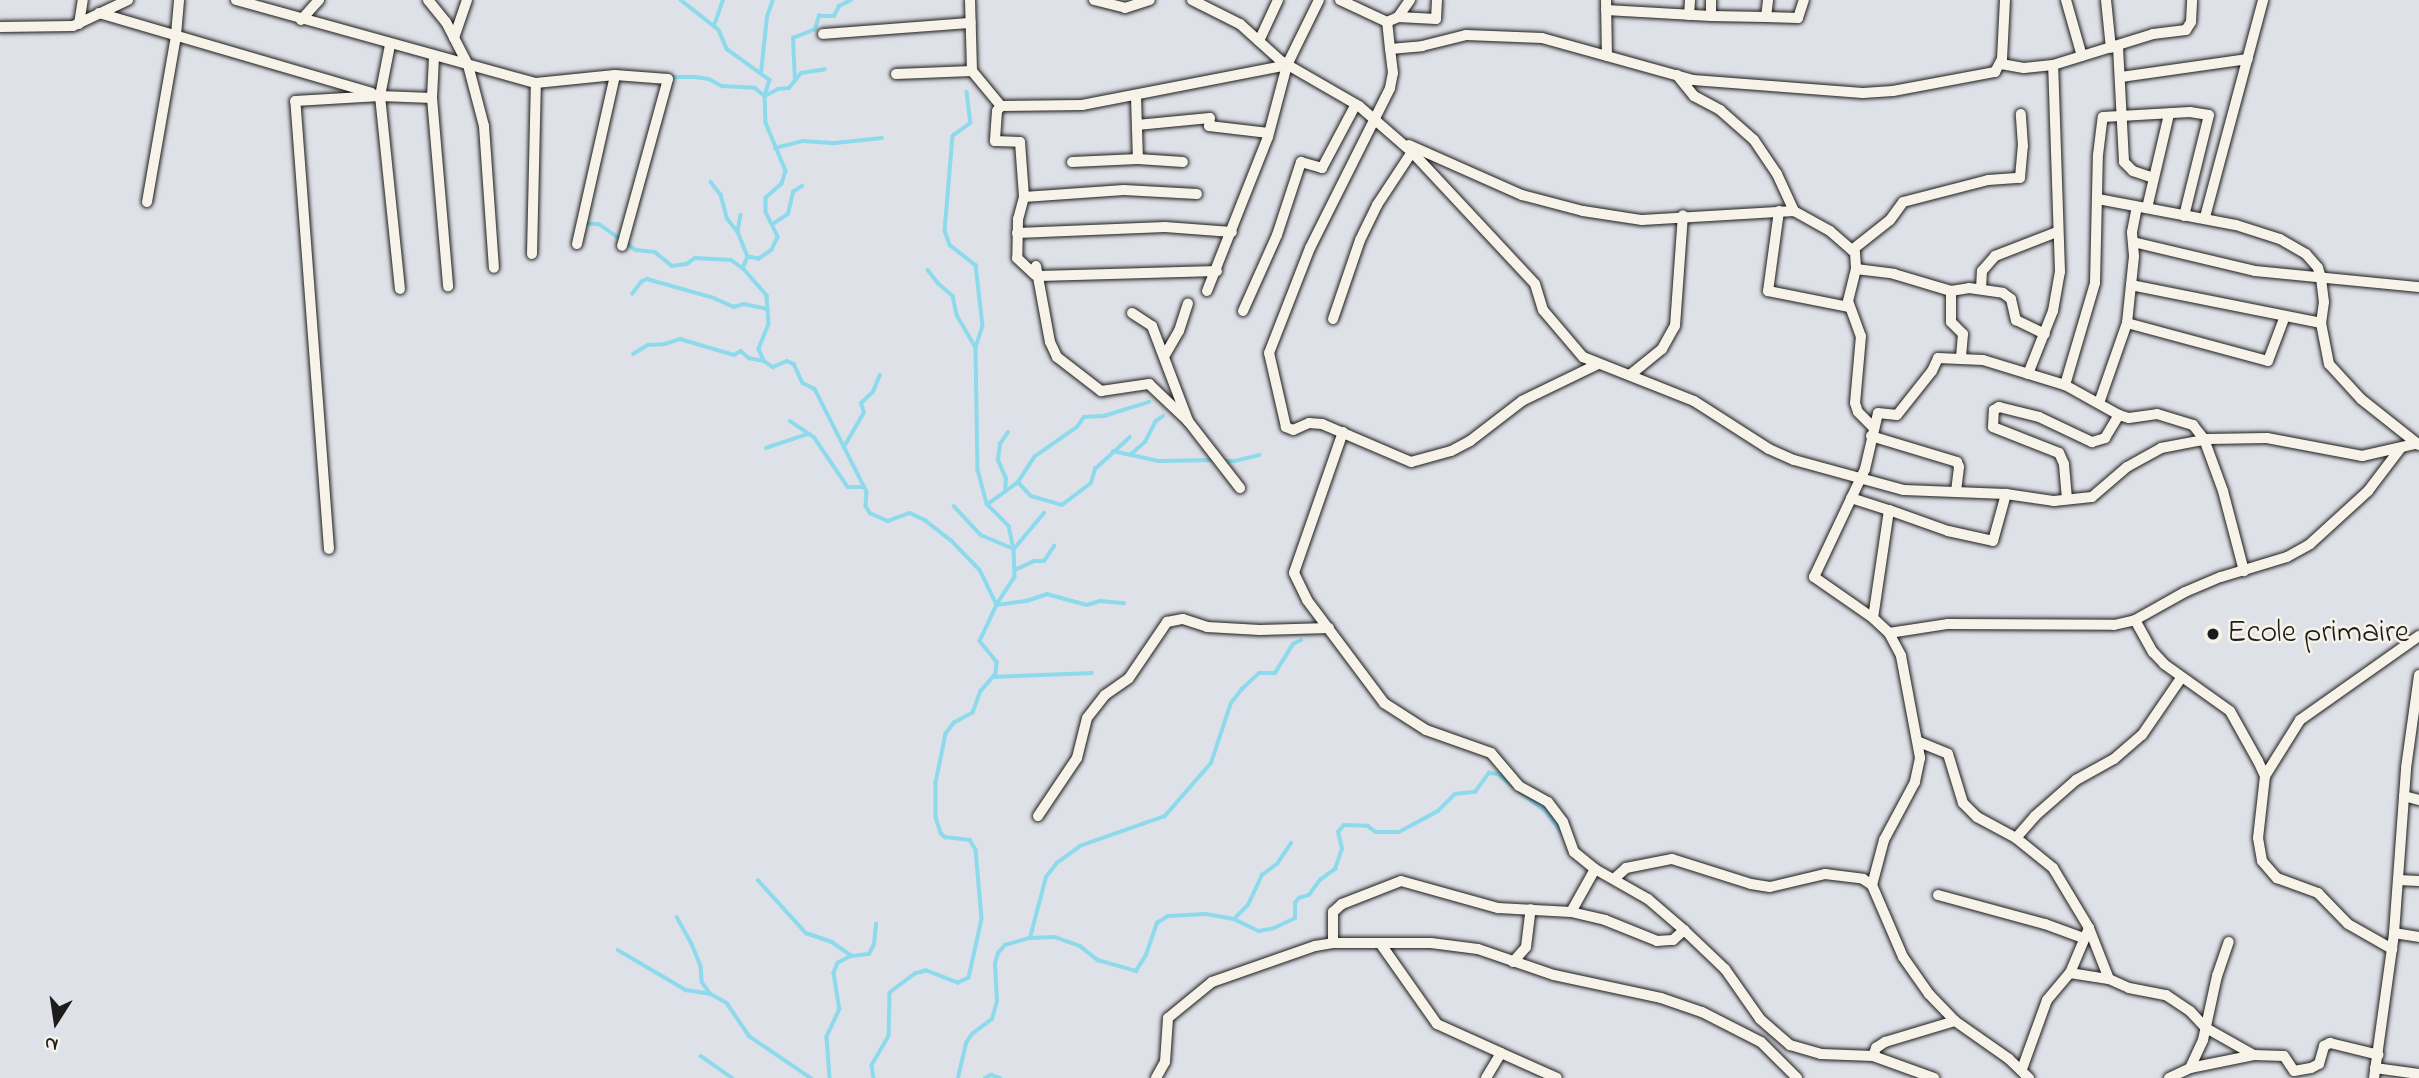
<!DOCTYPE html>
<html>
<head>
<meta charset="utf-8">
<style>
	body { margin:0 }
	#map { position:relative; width:2419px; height:1078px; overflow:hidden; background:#dfe1e8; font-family:"Indie Flower",sans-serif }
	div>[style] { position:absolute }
	.stream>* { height:3.5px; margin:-1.75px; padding:0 1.75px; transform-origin:1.75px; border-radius:1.75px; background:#8ddaec }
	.roads { filter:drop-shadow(0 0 2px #1c1c1c) drop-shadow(0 0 2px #1c1c1c) }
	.minor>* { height:10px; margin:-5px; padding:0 5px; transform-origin:5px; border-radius:5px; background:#f7f3e8 }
	.dots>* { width:19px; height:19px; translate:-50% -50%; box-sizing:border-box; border:4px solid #f7f3e8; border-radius:50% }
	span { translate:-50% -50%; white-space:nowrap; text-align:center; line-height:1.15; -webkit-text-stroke:5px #f7f3e8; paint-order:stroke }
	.poi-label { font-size:32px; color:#1c1c1c }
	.left { translate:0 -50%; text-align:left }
	.north { position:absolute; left:21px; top:987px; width:70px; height:70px; -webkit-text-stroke:5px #f7f3e8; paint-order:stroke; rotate:192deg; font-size:19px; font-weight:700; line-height:28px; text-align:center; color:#1c1c1c }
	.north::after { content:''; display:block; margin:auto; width:24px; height:32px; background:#1c1c1c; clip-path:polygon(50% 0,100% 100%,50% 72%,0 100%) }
</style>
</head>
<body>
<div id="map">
	<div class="stream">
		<i style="left:681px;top:0;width:48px;rotate:38.3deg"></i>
		<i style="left:719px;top:30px;width:21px;rotate:67deg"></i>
		<i style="left:727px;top:49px;width:53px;rotate:35.8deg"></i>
		<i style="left:770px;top:80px;width:17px;rotate:107deg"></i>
		<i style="left:765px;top:96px;width:27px;rotate:88deg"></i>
		<i style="left:766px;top:123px;width:52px;rotate:67.4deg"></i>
		<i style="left:786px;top:171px;width:14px;rotate:107deg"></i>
		<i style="left:782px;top:184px;width:21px;rotate:139deg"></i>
		<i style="left:766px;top:198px;width:14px;rotate:90deg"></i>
		<i style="left:766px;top:212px;width:28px;rotate:64deg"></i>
		<i style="left:778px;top:237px;width:14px;rotate:115deg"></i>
		<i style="left:772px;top:250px;width:16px;rotate:145deg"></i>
		<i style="left:759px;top:259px;width:11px;rotate:-170deg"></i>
		<i style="left:748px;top:257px;width:12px;rotate:114deg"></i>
		<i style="left:743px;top:268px;width:37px;rotate:49deg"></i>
		<i style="left:767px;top:296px;width:28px;rotate:86deg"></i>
		<i style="left:769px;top:324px;width:27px;rotate:112deg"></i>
		<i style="left:759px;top:349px;width:13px;rotate:67deg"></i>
		<i style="left:764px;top:361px;width:11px;rotate:34deg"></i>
		<i style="left:773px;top:367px;width:15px;rotate:-23deg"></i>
		<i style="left:787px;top:361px;width:8px;rotate:23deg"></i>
		<i style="left:794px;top:364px;width:21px;rotate:65deg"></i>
		<i style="left:803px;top:383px;width:13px;rotate:27deg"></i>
		<i style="left:815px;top:389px;width:115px;rotate:63.2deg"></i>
		<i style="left:867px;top:492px;width:14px;rotate:94deg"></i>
		<i style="left:866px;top:506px;width:8px;rotate:60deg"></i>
		<i style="left:870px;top:513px;width:20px;rotate:24deg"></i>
		<i style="left:888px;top:521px;width:23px;rotate:-20deg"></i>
		<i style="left:910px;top:513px;width:17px;rotate:25deg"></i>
		<i style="left:925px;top:520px;width:33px;rotate:38deg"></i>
		<i style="left:951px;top:540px;width:42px;rotate:46deg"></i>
		<i style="left:980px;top:570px;width:39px;rotate:64deg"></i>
		<i style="left:997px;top:605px;width:40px;rotate:115deg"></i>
		<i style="left:980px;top:641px;width:27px;rotate:51deg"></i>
		<i style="left:997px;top:662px;width:12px;rotate:95deg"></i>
		<i style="left:996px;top:674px;width:23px;rotate:131deg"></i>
		<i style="left:981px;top:691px;width:23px;rotate:110deg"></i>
		<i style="left:973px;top:713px;width:21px;rotate:152deg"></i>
		<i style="left:954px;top:723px;width:14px;rotate:126deg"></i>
		<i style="left:946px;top:734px;width:50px;rotate:101.5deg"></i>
		<i style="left:936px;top:783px;width:34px;rotate:90deg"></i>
		<i style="left:936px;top:817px;width:17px;rotate:73deg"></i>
		<i style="left:941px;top:833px;width:6px;rotate:45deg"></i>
		<i style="left:945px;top:837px;width:25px;rotate:7deg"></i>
		<i style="left:970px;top:840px;width:12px;rotate:59deg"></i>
		<i style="left:976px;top:850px;width:69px;rotate:85deg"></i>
		<i style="left:982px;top:919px;width:60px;rotate:102.4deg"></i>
		<i style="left:969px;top:978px;width:12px;rotate:156deg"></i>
		<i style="left:958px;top:983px;width:34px;rotate:-159deg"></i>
		<i style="left:926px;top:971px;width:11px;rotate:165deg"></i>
		<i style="left:915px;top:974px;width:31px;rotate:143deg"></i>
		<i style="left:890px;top:993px;width:43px;rotate:91.3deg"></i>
		<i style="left:889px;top:1036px;width:34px;rotate:120deg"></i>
		<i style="left:872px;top:1066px;width:12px;rotate:81deg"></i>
		<i style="left:714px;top:26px;width:28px;rotate:-71deg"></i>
		<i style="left:761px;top:73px;width:56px;rotate:-83.9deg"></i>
		<i style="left:767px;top:17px;width:18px;rotate:-71deg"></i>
		<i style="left:671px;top:77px;width:24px"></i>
		<i style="left:695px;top:77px;width:14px;rotate:8deg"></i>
		<i style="left:709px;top:79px;width:15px;rotate:28deg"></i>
		<i style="left:722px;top:86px;width:33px;rotate:3deg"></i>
		<i style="left:755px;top:88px;width:13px;rotate:39deg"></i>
		<i style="left:765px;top:96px;width:15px;rotate:-28deg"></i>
		<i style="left:778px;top:89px;width:11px;rotate:-5deg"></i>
		<i style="left:789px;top:88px;width:19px;rotate:-51deg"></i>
		<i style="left:801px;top:73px;width:24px;rotate:-9deg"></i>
		<i style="left:795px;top:81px;width:43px;rotate:-92.7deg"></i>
		<i style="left:793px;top:38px;width:24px;rotate:-22deg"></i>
		<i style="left:815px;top:29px;width:14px;rotate:-73deg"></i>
		<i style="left:819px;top:16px;width:15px"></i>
		<i style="left:834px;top:16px;width:11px;rotate:-63deg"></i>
		<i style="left:839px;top:6px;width:13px;rotate:-27deg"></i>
		<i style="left:967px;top:92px;width:31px;rotate:83deg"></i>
		<i style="left:971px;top:123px;width:22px;rotate:144deg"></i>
		<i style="left:953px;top:136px;width:95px;rotate:94.8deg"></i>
		<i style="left:945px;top:231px;width:15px;rotate:70deg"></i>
		<i style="left:950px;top:245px;width:33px;rotate:38deg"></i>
		<i style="left:976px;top:265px;width:61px;rotate:83.5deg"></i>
		<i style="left:983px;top:326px;width:23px;rotate:108deg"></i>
		<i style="left:976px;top:348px;width:122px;rotate:89.1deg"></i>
		<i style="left:978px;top:470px;width:35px;rotate:75deg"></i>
		<i style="left:987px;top:504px;width:31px;rotate:45deg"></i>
		<i style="left:1009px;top:526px;width:24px;rotate:78deg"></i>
		<i style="left:1014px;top:549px;width:28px;rotate:88deg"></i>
		<i style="left:1015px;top:577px;width:33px;rotate:123deg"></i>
		<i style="left:775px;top:148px;width:29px;rotate:-14deg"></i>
		<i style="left:803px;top:141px;width:32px;rotate:4deg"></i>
		<i style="left:835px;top:143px;width:47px;rotate:-6.1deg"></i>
		<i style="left:711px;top:182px;width:16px;rotate:52deg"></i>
		<i style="left:721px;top:195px;width:24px;rotate:75deg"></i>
		<i style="left:727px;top:218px;width:18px;rotate:52deg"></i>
		<i style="left:741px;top:215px;width:17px;rotate:100deg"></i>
		<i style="left:738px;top:232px;width:27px;rotate:68deg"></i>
		<i style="left:583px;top:223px;width:16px;rotate:4deg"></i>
		<i style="left:599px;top:224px;width:45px;rotate:35.1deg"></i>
		<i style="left:636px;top:250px;width:19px;rotate:6deg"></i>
		<i style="left:655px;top:252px;width:22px;rotate:39deg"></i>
		<i style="left:672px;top:266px;width:15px;rotate:-8deg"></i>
		<i style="left:687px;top:264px;width:10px;rotate:-37deg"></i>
		<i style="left:695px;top:258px;width:36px;rotate:3deg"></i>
		<i style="left:731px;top:260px;width:14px;rotate:34deg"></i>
		<i style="left:773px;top:224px;width:18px;rotate:-34deg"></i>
		<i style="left:788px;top:214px;width:23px;rotate:-77deg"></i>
		<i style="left:793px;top:192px;width:11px;rotate:-34deg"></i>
		<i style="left:928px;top:270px;width:16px;rotate:52deg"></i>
		<i style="left:938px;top:283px;width:20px;rotate:41deg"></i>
		<i style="left:953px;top:296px;width:19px;rotate:78deg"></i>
		<i style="left:957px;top:315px;width:36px;rotate:60deg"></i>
		<i style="left:632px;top:294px;width:15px;rotate:-53deg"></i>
		<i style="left:641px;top:282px;width:7px;rotate:-27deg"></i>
		<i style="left:647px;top:279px;width:70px;rotate:15.8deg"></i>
		<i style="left:714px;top:298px;width:22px;rotate:24deg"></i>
		<i style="left:734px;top:307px;width:10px;rotate:-17deg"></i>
		<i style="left:744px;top:304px;width:24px;rotate:12deg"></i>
		<i style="left:633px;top:354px;width:17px;rotate:-31deg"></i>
		<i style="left:648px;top:345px;width:17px;rotate:-3deg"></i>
		<i style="left:665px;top:344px;width:16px;rotate:-18deg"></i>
		<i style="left:680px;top:339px;width:56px;rotate:16.5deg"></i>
		<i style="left:734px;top:355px;width:8px;rotate:-30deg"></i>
		<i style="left:741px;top:351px;width:11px;rotate:41deg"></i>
		<i style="left:749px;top:358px;width:15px;rotate:11deg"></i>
		<i style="left:790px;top:421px;width:29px;rotate:34deg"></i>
		<i style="left:814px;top:437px;width:60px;rotate:55.8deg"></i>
		<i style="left:848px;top:487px;width:16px"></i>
		<i style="left:844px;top:447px;width:39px;rotate:-60deg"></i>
		<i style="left:864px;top:413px;width:10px;rotate:-107deg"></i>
		<i style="left:861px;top:403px;width:16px;rotate:-43deg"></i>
		<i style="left:873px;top:392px;width:18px;rotate:-68deg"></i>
		<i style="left:766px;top:448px;width:44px;rotate:-18.4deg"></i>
		<i style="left:1113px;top:451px;width:47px;rotate:12.3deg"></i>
		<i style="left:1159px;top:461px;width:57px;rotate:-1deg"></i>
		<i style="left:1130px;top:455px;width:20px;rotate:-41deg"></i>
		<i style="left:1145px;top:442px;width:22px;rotate:-63deg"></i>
		<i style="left:1155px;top:422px;width:10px;rotate:-37deg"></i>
		<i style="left:1224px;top:461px;width:11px"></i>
		<i style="left:1235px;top:461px;width:25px;rotate:-14deg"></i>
		<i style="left:1018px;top:482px;width:30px;rotate:-57deg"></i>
		<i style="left:1034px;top:457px;width:52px;rotate:-34.9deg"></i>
		<i style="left:1077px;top:427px;width:12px;rotate:-55deg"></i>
		<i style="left:1084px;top:417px;width:20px;rotate:-3deg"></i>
		<i style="left:1104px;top:416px;width:47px;rotate:-17.3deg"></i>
		<i style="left:1005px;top:492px;width:13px;rotate:-86deg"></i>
		<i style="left:1006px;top:479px;width:21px;rotate:-113deg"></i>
		<i style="left:998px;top:460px;width:16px;rotate:-83deg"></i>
		<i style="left:1000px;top:444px;width:14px;rotate:-56deg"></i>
		<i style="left:988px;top:504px;width:37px;rotate:-36deg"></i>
		<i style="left:1018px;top:482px;width:19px;rotate:47deg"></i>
		<i style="left:1031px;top:496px;width:32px;rotate:16deg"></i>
		<i style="left:1062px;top:505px;width:36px;rotate:-37deg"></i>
		<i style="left:1091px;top:483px;width:15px;rotate:-74deg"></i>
		<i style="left:1095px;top:469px;width:47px;rotate:-42.4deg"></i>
		<i style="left:954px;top:506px;width:40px;rotate:47deg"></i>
		<i style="left:981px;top:535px;width:36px;rotate:23deg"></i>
		<i style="left:1014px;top:549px;width:47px;rotate:-50.2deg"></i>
		<i style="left:1015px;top:570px;width:21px;rotate:-25deg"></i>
		<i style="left:1034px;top:561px;width:10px"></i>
		<i style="left:1044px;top:561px;width:18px;rotate:-56deg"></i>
		<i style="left:997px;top:605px;width:30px;rotate:-8deg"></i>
		<i style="left:1027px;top:601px;width:21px;rotate:-19deg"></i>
		<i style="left:1047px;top:594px;width:41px;rotate:15.4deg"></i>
		<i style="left:1087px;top:605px;width:14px;rotate:-17deg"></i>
		<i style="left:1100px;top:601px;width:24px;rotate:5deg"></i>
		<i style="left:993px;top:677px;width:99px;rotate:-2.3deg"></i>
		<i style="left:1518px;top:790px;width:35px;rotate:37deg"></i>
		<i style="left:1546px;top:811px;width:26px;rotate:54deg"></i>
		<i style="left:758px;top:880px;width:72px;rotate:47.8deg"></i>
		<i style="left:806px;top:933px;width:28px;rotate:19deg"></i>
		<i style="left:832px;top:942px;width:24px;rotate:35deg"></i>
		<i style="left:852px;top:956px;width:16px;rotate:153deg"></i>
		<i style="left:838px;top:963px;width:11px;rotate:112deg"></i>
		<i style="left:834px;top:973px;width:36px;rotate:81deg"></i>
		<i style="left:840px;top:1009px;width:31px;rotate:115deg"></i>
		<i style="left:827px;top:1037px;width:41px;rotate:85.8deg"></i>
		<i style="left:677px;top:917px;width:31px;rotate:61deg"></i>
		<i style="left:692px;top:944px;width:24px;rotate:68deg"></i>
		<i style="left:701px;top:966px;width:16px;rotate:86deg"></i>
		<i style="left:702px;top:982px;width:14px;rotate:54deg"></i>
		<i style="left:1235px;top:918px;width:18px;rotate:-45deg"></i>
		<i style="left:1248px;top:905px;width:33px;rotate:-65deg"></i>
		<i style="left:1262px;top:875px;width:19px;rotate:-36deg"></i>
		<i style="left:1277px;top:864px;width:25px;rotate:-56deg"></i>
		<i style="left:1030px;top:938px;width:63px;rotate:-75.3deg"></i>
		<i style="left:1046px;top:877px;width:18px;rotate:-52deg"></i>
		<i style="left:1057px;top:863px;width:29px;rotate:-36deg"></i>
		<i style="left:1080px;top:846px;width:90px;rotate:-19.4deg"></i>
		<i style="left:1165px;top:816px;width:70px;rotate:-49deg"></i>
		<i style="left:1211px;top:763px;width:63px;rotate:-71.6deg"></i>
		<i style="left:1231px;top:703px;width:18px;rotate:-52deg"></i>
		<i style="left:1242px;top:689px;width:23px;rotate:-43deg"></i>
		<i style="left:1259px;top:673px;width:16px"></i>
		<i style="left:1275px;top:673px;width:34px;rotate:-58deg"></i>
		<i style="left:1293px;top:644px;width:9px;rotate:-27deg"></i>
		<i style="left:618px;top:950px;width:79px;rotate:30.5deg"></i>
		<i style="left:686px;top:990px;width:25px;rotate:9deg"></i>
		<i style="left:711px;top:994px;width:18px;rotate:29deg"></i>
		<i style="left:727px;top:1003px;width:40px;rotate:56deg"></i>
		<i style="left:749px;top:1036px;width:75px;rotate:34.1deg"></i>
		<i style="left:852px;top:956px;width:17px;rotate:-7deg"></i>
		<i style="left:869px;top:954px;width:11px;rotate:-63deg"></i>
		<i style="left:874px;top:944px;width:20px;rotate:-84deg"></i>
		<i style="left:701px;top:1056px;width:38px;rotate:35deg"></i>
		<i style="left:958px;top:1078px;width:36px;rotate:-77deg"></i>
		<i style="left:966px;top:1043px;width:11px;rotate:-56deg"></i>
		<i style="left:972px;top:1034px;width:25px;rotate:-37deg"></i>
		<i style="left:992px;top:1019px;width:18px;rotate:-74deg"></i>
		<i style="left:997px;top:1002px;width:38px;rotate:-93deg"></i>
		<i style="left:995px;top:964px;width:11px;rotate:-75deg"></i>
		<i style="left:998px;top:953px;width:11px;rotate:-49deg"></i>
		<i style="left:1005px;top:945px;width:26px;rotate:-16deg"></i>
		<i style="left:1030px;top:938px;width:25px;rotate:-2deg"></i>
		<i style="left:1055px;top:937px;width:27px;rotate:20deg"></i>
		<i style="left:1080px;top:946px;width:23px;rotate:38deg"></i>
		<i style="left:1098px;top:960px;width:40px;rotate:16deg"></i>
		<i style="left:1136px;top:971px;width:19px;rotate:-58deg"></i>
		<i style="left:1146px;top:955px;width:34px;rotate:-71deg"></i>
		<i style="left:1157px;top:923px;width:13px;rotate:-32deg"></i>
		<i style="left:1168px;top:916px;width:38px;rotate:-3deg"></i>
		<i style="left:1206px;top:914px;width:28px;rotate:10deg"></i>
		<i style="left:1234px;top:919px;width:28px;rotate:26deg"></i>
		<i style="left:1259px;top:931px;width:15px;rotate:-11deg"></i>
		<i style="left:1274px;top:928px;width:23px;rotate:-25deg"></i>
		<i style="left:1295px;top:918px;width:15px;rotate:-90deg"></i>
		<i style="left:1295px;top:903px;width:6px;rotate:-51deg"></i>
		<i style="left:1299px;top:898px;width:10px;rotate:-17deg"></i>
		<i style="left:1309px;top:895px;width:19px;rotate:-54deg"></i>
		<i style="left:1320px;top:880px;width:19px;rotate:-36deg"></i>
		<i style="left:1335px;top:869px;width:21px;rotate:-71deg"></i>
		<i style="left:1342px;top:849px;width:17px;rotate:-103deg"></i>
		<i style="left:1338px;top:832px;width:9px;rotate:-49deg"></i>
		<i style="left:1344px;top:825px;width:24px;rotate:2deg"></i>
		<i style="left:1368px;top:826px;width:10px;rotate:37deg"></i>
		<i style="left:1376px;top:832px;width:23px"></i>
		<i style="left:1399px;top:832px;width:44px;rotate:-28.3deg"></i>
		<i style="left:1438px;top:811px;width:24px;rotate:-45deg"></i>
		<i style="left:1455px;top:794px;width:20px;rotate:-6deg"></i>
		<i style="left:1475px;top:792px;width:24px;rotate:-54deg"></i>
		<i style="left:1489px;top:773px;width:9px;rotate:6deg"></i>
		<i style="left:1498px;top:774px;width:18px;rotate:38deg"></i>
		<i style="left:985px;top:1078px;width:7px;rotate:-27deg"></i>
		<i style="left:991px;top:1075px;width:9px;rotate:18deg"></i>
	</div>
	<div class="roads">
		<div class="minor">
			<i style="left:236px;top:0;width:311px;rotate:15.5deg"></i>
			<i style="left:536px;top:83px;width:79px;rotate:-5.8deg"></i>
			<i style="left:615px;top:75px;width:53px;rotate:4.3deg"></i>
			<i style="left:668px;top:79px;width:173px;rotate:105.4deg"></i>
			<i style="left:428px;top:0;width:28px;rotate:51deg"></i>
			<i style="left:446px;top:22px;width:48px;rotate:62.9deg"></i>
			<i style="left:468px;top:65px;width:63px;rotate:75.3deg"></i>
			<i style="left:484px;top:126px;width:142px;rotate:86deg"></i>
			<i style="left:1094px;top:0;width:32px;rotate:14deg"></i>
			<i style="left:1125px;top:8px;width:26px;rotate:-18deg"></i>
			<i style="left:1192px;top:0;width:54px;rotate:26.6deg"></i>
			<i style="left:1240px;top:24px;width:55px;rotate:42.1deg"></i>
			<i style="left:1281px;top:61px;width:90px;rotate:30deg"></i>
			<i style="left:1359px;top:106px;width:70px;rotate:41deg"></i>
			<i style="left:1412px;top:152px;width:180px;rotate:47deg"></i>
			<i style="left:1535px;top:284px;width:27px;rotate:73deg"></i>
			<i style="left:1543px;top:310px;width:62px;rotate:49.6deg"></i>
			<i style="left:1583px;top:357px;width:119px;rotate:21.6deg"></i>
			<i style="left:1694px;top:401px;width:89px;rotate:32.6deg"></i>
			<i style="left:1769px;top:449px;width:27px;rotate:24deg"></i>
			<i style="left:1794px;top:460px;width:114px;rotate:15.3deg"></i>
			<i style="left:1904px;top:490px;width:102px;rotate:2.2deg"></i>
			<i style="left:2006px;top:494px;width:49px;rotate:8.3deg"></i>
			<i style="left:2054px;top:501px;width:38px;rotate:-6deg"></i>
			<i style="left:2092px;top:497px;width:46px;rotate:-40.6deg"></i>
			<i style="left:2127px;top:467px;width:39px;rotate:-29deg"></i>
			<i style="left:2161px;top:448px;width:48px;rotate:-10.8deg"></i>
			<i style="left:2208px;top:439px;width:59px;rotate:-1deg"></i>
			<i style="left:2267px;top:438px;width:97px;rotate:10.7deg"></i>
			<i style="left:2362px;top:456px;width:58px;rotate:-12.8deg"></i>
			<i style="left:1340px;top:0;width:52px;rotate:25.1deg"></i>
			<i style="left:1606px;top:0;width:56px;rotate:89deg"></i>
			<i style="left:2066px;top:0;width:58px;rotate:74.1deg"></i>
			<i style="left:2106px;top:0;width:48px;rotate:84.1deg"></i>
			<i style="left:1606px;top:10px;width:105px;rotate:3.3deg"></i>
			<i style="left:1711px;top:16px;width:16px;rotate:-90deg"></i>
			<i style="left:99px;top:13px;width:284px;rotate:16.3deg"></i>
			<i style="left:1689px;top:15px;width:15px;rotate:-86deg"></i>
			<i style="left:1711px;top:16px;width:55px;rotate:1deg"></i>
			<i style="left:1766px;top:17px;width:17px;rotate:-83deg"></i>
			<i style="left:1398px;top:17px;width:21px;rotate:-55deg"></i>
			<i style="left:1766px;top:17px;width:32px;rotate:2deg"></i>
			<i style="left:1798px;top:18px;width:19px;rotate:-72deg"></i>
			<i style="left:301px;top:20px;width:27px;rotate:-48deg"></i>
			<i style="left:79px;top:24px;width:24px;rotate:-81deg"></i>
			<i style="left:0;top:27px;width:73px;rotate:-0.8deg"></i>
			<i style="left:73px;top:26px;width:61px;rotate:-25.3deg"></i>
			<i style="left:823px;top:34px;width:148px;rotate:-4.3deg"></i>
			<i style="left:454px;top:38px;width:40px;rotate:-71.1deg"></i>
			<i style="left:1259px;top:41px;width:45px;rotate:-65.1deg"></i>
			<i style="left:390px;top:45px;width:52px;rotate:101.1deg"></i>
			<i style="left:380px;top:96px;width:194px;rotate:84.1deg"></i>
			<i style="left:2118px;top:47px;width:115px;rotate:87deg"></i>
			<i style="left:2124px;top:162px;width:13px;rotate:45deg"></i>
			<i style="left:2133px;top:171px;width:21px;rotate:19deg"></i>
			<i style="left:1390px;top:49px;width:27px;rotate:-96deg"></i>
			<i style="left:1387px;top:22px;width:12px;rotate:-24deg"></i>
			<i style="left:1398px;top:17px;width:38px;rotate:3deg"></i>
			<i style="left:1436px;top:19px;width:19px;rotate:-87deg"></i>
			<i style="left:434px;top:57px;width:41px;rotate:92.8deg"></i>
			<i style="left:432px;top:98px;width:189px;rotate:85.1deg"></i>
			<i style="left:2001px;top:64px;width:23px;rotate:10deg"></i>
			<i style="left:2024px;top:68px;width:29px;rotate:-6deg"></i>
			<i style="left:2053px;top:65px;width:105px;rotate:-17.2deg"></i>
			<i style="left:2153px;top:34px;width:33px;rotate:-7deg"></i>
			<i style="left:2186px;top:30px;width:9px;rotate:-58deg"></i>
			<i style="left:2191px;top:22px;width:22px;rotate:-87deg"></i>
			<i style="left:972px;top:71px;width:45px;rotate:50.4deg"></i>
			<i style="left:1001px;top:106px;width:6px;rotate:129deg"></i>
			<i style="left:997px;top:111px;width:30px;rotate:94deg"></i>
			<i style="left:995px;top:141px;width:25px;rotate:2deg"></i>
			<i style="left:1020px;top:142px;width:55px;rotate:85.8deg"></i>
			<i style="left:1024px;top:197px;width:23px;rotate:105deg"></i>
			<i style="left:1018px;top:219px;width:39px;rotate:91deg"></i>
			<i style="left:1017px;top:258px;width:25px;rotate:43deg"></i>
			<i style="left:896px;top:74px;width:76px;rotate:-2.3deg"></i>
			<i style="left:972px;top:71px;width:71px;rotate:-91.6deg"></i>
			<i style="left:1677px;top:75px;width:27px;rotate:51deg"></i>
			<i style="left:1694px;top:96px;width:30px;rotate:28deg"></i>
			<i style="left:1720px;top:110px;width:45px;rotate:41.4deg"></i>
			<i style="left:1754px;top:140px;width:41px;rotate:55.9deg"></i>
			<i style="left:1777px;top:174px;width:41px;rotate:65.3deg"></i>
			<i style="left:1794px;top:211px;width:41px;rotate:29.1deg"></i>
			<i style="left:1830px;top:231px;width:33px;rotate:41deg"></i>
			<i style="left:1855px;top:253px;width:16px;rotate:86deg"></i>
			<i style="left:1856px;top:269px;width:33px;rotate:104deg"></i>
			<i style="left:1848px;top:301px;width:37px;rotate:70deg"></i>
			<i style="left:1861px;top:336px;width:67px;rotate:95.1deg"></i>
			<i style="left:1855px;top:403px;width:9px;rotate:72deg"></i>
			<i style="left:1858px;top:412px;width:21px;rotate:45deg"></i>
			<i style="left:2121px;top:77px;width:128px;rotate:-8.1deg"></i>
			<i style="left:1136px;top:97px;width:62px;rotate:88.2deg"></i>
			<i style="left:1001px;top:106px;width:81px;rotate:-0.7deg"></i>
			<i style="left:1082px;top:105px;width:209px;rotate:-11deg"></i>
			<i style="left:1137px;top:125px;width:73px;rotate:-5.5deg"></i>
			<i style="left:1210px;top:118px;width:8px;rotate:97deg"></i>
			<i style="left:1209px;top:126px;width:60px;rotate:6.7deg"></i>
			<i style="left:1409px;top:145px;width:124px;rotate:23.9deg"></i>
			<i style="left:1522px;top:195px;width:63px;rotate:14.7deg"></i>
			<i style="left:1583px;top:211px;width:60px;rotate:8.7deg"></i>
			<i style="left:1642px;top:220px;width:152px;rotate:-3.4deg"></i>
			<i style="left:1072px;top:162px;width:66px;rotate:-2.6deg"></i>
			<i style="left:1138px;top:159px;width:45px;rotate:3.8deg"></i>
			<i style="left:1024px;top:197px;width:100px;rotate:-4deg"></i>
			<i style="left:1124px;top:190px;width:73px;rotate:3.1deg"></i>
			<i style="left:2098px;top:199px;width:140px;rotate:10.7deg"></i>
			<i style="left:2236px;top:225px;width:46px;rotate:17.7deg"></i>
			<i style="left:2280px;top:239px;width:30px;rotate:30deg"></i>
			<i style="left:2306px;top:254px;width:18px;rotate:49deg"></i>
			<i style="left:2318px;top:268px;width:10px;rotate:73deg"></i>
			<i style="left:2321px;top:278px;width:24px;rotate:83deg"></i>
			<i style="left:2324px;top:302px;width:21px;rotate:98deg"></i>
			<i style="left:2321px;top:323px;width:42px;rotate:79deg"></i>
			<i style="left:2329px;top:364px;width:47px;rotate:47.6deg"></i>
			<i style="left:2361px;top:399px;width:74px;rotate:38.4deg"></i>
			<i style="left:147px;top:202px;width:169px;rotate:-80.1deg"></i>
			<i style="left:176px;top:35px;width:35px;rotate:-85deg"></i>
			<i style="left:2147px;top:208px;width:97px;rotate:-76.8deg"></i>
			<i style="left:1779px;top:211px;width:81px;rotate:97.8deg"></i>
			<i style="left:1768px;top:291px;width:83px;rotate:11.2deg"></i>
			<i style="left:2205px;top:217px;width:225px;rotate:-75deg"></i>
			<i style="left:1017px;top:233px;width:148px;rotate:-2.3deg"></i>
			<i style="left:1165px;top:227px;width:67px;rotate:4.3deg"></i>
			<i style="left:2133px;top:242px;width:125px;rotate:13.4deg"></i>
			<i style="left:2255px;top:271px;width:165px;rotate:5.6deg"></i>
			<i style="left:577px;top:244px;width:173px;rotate:-77.3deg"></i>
			<i style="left:1852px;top:250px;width:48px;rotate:-38.3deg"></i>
			<i style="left:1890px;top:220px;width:22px;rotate:-54deg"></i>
			<i style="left:1903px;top:202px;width:88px;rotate:-14.5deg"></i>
			<i style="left:1988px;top:180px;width:32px;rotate:-4deg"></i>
			<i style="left:2020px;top:178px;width:32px;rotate:-85deg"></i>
			<i style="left:2023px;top:146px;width:32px;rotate:-94deg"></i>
			<i style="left:532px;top:254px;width:171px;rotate:-88.7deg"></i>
			<i style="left:1036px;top:266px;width:77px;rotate:79.6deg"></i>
			<i style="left:1050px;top:342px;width:17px;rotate:65deg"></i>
			<i style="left:1057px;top:357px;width:56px;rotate:37.7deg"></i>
			<i style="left:1101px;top:391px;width:49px;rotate:-8.3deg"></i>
			<i style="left:1149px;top:384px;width:54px;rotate:43.5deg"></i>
			<i style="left:1856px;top:269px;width:38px;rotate:7deg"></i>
			<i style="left:1894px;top:274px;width:59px;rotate:16.6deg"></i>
			<i style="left:1951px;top:291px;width:31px;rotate:90deg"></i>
			<i style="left:1951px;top:322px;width:17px;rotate:45deg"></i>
			<i style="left:1963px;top:334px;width:25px;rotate:95deg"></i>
			<i style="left:1039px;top:276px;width:178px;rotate:-1.6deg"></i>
			<i style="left:2131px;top:285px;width:194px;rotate:11.3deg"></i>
			<i style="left:1981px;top:289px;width:18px;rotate:-87deg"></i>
			<i style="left:1982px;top:271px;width:20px;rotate:-49deg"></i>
			<i style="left:1995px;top:256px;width:66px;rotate:-21.2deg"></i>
			<i style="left:1207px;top:291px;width:166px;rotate:-68.4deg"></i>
			<i style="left:1268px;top:137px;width:74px;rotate:-75.2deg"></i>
			<i style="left:1287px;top:65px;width:72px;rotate:-63.8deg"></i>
			<i style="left:1951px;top:291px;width:18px;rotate:-9deg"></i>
			<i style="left:1969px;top:288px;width:34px;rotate:8deg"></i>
			<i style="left:2003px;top:293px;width:10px;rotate:37deg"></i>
			<i style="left:2011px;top:299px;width:22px;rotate:77deg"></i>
			<i style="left:2016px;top:320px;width:32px;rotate:26deg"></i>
			<i style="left:1243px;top:311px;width:83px;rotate:-65.9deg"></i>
			<i style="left:1277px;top:235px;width:77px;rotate:-71.8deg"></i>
			<i style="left:1301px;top:162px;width:22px;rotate:16deg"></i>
			<i style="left:1322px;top:168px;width:72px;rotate:-62deg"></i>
			<i style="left:1132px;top:313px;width:24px;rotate:33deg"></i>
			<i style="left:1152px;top:326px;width:102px;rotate:69.2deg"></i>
			<i style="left:1188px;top:421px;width:85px;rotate:52.2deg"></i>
			<i style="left:1333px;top:319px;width:83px;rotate:-71.1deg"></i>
			<i style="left:1360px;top:240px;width:39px;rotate:-64deg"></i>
			<i style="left:1377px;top:205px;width:64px;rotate:-56.6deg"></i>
			<i style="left:2127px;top:323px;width:146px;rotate:15.1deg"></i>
			<i style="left:2268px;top:361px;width:48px;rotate:-69.3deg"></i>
			<i style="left:1165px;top:355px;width:28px;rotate:-60deg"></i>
			<i style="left:1179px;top:331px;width:29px;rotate:-72deg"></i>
			<i style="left:1596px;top:365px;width:82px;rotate:154.1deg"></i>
			<i style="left:1522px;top:401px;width:66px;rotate:142.4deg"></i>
			<i style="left:1470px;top:441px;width:21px;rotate:152deg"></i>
			<i style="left:1451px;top:451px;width:41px;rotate:164.6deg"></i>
			<i style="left:1411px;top:462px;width:97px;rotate:-156.9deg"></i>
			<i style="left:1322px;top:424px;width:13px;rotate:-176deg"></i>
			<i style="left:1309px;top:423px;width:17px;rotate:156deg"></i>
			<i style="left:1293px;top:430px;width:8px;rotate:-157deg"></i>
			<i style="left:1286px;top:427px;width:76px;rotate:-102.9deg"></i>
			<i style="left:1269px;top:353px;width:113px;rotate:-68.7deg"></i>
			<i style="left:1310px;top:248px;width:179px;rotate:-63.4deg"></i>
			<i style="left:1390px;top:88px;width:15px;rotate:-79deg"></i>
			<i style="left:1393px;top:73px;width:24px;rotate:-97deg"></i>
			<i style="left:1390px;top:49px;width:32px;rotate:-5deg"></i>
			<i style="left:1422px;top:46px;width:45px;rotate:-14deg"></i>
			<i style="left:1466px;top:35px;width:76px;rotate:2.3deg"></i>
			<i style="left:1542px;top:38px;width:157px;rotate:15.5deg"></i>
			<i style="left:1693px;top:80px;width:170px;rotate:4.4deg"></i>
			<i style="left:1863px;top:93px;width:30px;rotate:-4deg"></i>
			<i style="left:1893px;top:91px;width:104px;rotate:-10.6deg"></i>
			<i style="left:1995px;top:72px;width:15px;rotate:-62deg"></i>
			<i style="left:2002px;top:59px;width:59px;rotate:-87.1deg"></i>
			<i style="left:2028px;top:374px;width:68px;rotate:-68.4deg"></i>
			<i style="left:2053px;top:311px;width:40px;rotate:-80deg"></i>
			<i style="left:2060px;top:272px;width:207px;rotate:-91.9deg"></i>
			<i style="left:1630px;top:375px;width:41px;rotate:-39.1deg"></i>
			<i style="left:1662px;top:349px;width:26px;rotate:-61deg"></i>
			<i style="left:1675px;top:326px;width:111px;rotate:-85.9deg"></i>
			<i style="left:2065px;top:385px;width:106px;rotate:-73.6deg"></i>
			<i style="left:2095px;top:283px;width:128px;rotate:-88.7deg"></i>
			<i style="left:2098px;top:155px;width:38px;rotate:-83deg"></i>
			<i style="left:2103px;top:117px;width:87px;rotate:-3.3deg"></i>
			<i style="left:2190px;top:112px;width:19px;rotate:9deg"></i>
			<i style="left:2209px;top:115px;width:104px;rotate:103.9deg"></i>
			<i style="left:2099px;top:403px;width:85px;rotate:-70.7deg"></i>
			<i style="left:2127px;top:323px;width:67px;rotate:-84deg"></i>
			<i style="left:2134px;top:256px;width:24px;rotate:-95deg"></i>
			<i style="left:2132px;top:232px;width:25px;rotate:-79deg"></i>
			<i style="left:1343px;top:432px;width:149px;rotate:109.2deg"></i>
			<i style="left:1294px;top:573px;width:30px;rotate:64deg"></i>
			<i style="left:1307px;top:600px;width:129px;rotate:53.2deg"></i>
			<i style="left:1384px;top:703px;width:50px;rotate:32.7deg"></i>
			<i style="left:1426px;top:730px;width:69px;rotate:19.5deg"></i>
			<i style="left:1491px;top:753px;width:43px;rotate:49.7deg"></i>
			<i style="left:1519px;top:786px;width:33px;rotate:29deg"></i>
			<i style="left:1548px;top:802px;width:25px;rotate:53deg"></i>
			<i style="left:1563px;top:822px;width:32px;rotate:70deg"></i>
			<i style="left:1574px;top:852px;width:27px;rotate:39deg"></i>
			<i style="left:1595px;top:869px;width:61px;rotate:29.5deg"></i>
			<i style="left:1648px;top:899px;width:48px;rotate:40.7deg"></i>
			<i style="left:1684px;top:930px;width:57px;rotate:43.6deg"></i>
			<i style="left:1725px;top:969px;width:61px;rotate:55deg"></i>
			<i style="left:1760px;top:1019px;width:40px;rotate:41deg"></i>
			<i style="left:1790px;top:1045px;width:32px;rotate:16deg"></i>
			<i style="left:1821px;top:1054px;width:52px;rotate:2.2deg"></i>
			<i style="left:1873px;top:1056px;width:65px;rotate:19.8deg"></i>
			<i style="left:1871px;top:436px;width:90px;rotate:16.8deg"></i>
			<i style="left:1957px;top:462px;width:5px;rotate:68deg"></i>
			<i style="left:1959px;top:467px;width:25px;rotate:97deg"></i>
			<i style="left:1851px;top:498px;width:40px;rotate:18deg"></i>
			<i style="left:1889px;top:510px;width:109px;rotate:98.4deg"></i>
			<i style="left:1873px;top:618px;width:22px;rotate:43deg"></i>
			<i style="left:1889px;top:633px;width:26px;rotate:62deg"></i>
			<i style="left:1901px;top:656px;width:104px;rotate:79.4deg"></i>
			<i style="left:1920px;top:758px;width:25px;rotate:102deg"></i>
			<i style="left:1915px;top:782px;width:66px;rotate:118.1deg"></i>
			<i style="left:1884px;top:840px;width:47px;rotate:104.9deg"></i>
			<i style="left:1872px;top:885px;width:78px;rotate:66.7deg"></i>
			<i style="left:1903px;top:957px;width:45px;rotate:54.9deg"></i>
			<i style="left:1929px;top:994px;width:37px;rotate:46deg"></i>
			<i style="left:1955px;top:1021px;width:66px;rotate:35.1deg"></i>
			<i style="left:2009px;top:1059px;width:28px;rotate:44deg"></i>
			<i style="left:2067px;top:499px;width:35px;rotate:-95deg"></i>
			<i style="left:2064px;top:464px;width:12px;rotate:-114deg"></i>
			<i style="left:2059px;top:453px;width:71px;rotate:-158.5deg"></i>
			<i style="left:1993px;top:427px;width:17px;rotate:-87deg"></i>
			<i style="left:1994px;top:410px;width:6px;rotate:-31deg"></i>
			<i style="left:1999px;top:407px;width:41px;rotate:14deg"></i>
			<i style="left:2039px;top:417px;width:59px;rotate:25.3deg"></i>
			<i style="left:2092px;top:442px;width:14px;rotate:-17deg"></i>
			<i style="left:2105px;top:438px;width:27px;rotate:-59deg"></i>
			<i style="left:1889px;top:510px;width:63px;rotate:19.6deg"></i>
			<i style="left:1948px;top:531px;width:46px;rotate:12.5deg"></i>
			<i style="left:1993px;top:541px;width:49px;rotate:-74.5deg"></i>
			<i style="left:329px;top:549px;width:449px;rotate:-94.3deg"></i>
			<i style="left:295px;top:101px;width:85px;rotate:-3.4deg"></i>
			<i style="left:380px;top:96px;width:52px;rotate:2.2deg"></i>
			<i style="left:1873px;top:618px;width:72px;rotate:-145.2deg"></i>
			<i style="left:1814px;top:577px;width:119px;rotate:-64.7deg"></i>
			<i style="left:1865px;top:469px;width:57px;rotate:-76.9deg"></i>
			<i style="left:1878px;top:413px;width:19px;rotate:6deg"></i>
			<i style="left:1897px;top:415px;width:56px;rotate:-51.5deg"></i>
			<i style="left:1932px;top:371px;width:14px;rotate:-65deg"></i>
			<i style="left:1938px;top:358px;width:45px;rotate:2.5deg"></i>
			<i style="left:1983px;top:360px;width:86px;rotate:17deg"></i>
			<i style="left:2065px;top:385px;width:62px;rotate:29.1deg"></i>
			<i style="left:2119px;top:415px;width:10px;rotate:17deg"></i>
			<i style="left:2129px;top:418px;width:28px;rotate:-8deg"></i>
			<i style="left:2157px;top:414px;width:38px;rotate:17deg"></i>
			<i style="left:2193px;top:425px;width:18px;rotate:52deg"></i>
			<i style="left:2204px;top:439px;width:55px;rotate:69.9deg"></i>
			<i style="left:2223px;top:491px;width:83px;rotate:75.3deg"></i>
			<i style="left:2135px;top:620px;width:37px;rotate:61deg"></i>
			<i style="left:2153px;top:652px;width:16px;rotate:47deg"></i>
			<i style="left:2164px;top:664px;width:81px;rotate:35.5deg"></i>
			<i style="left:2230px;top:711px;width:57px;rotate:60.8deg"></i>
			<i style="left:2258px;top:761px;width:17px;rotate:65deg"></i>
			<i style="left:2265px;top:776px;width:62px;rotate:96.4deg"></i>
			<i style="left:2258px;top:838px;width:23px;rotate:80deg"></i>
			<i style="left:2262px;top:861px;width:23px;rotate:49deg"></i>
			<i style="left:2277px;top:878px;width:44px;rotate:20.1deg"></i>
			<i style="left:2318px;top:893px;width:43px;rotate:45.9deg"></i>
			<i style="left:2348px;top:924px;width:51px;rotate:29.6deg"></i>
			<i style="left:1889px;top:633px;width:60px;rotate:-8.7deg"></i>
			<i style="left:1948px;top:624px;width:166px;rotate:0.3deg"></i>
			<i style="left:2114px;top:625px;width:22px;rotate:-13deg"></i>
			<i style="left:2135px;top:620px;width:57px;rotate:-29.2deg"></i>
			<i style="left:2185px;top:592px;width:39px;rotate:-23deg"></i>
			<i style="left:2221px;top:577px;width:69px;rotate:-16.9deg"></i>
			<i style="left:2287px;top:557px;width:26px;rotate:-29deg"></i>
			<i style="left:2310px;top:544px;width:79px;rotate:-42.4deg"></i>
			<i style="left:2368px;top:491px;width:53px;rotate:-52.7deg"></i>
			<i style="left:1919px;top:742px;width:31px;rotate:22deg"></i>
			<i style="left:1948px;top:754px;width:51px;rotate:73deg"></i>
			<i style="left:1963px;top:803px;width:20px;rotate:45deg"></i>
			<i style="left:1977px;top:817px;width:44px;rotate:28.3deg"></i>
			<i style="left:2016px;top:838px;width:48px;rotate:39deg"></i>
			<i style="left:2053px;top:868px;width:70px;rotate:59deg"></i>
			<i style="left:2089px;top:928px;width:55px;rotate:68.6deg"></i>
			<i style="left:2109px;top:979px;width:22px;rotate:24deg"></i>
			<i style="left:2129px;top:988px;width:38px;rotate:11deg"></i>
			<i style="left:2166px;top:995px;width:29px;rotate:34deg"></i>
			<i style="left:2190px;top:1011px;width:23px;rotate:47deg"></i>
			<i style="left:2206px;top:1028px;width:55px;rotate:29.4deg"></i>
			<i style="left:2265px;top:776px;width:66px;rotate:-58deg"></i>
			<i style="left:2300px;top:720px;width:146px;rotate:-35.2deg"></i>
			<i style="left:2404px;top:796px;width:16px;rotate:15deg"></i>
			<i style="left:1038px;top:816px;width:70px;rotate:-56.1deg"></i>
			<i style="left:1077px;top:758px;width:41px;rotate:-76deg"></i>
			<i style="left:1087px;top:718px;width:29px;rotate:-52deg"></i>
			<i style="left:1105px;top:695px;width:29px;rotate:-35deg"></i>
			<i style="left:1129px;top:678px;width:68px;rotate:-55.8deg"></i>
			<i style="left:1167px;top:622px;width:16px;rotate:-11deg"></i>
			<i style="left:1183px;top:619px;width:25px;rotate:18deg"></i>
			<i style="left:1207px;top:627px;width:53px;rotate:3.2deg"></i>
			<i style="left:1260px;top:630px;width:69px;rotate:-1.7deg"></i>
			<i style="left:2016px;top:838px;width:29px;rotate:-49deg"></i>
			<i style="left:2035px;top:816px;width:55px;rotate:-41.3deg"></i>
			<i style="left:2076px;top:780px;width:43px;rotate:-28.9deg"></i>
			<i style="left:2114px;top:759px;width:37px;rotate:-41deg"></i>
			<i style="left:2142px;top:735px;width:69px;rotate:-55.6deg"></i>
			<i style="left:1615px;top:878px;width:15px;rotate:-42deg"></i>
			<i style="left:1626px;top:868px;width:47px;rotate:-11.1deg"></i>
			<i style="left:1672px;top:859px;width:83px;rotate:17.6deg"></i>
			<i style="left:1751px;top:884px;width:19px;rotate:9deg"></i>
			<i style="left:1770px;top:887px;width:57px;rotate:-13.3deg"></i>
			<i style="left:1825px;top:874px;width:38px;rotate:7deg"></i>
			<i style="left:1863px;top:879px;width:11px;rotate:34deg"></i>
			<i style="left:2398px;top:880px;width:21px;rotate:3deg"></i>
			<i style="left:1938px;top:895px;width:111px;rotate:15.2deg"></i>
			<i style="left:2045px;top:924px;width:40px;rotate:20.2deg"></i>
			<i style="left:1571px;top:912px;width:35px;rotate:13deg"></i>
			<i style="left:1605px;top:920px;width:56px;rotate:22deg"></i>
			<i style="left:1657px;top:941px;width:16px;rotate:-4deg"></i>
			<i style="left:1673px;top:940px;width:15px;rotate:-42deg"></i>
			<i style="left:2394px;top:933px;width:25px;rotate:9deg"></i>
			<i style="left:1333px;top:943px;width:31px;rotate:-90deg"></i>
			<i style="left:1333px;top:912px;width:12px;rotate:-42deg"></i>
			<i style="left:1342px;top:904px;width:63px;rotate:-21.3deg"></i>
			<i style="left:1401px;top:881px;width:101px;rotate:15.6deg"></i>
			<i style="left:1498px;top:908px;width:73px;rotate:3.1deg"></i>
			<i style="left:1571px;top:912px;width:49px;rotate:-60.8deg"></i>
			<i style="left:1380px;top:943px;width:99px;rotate:54.9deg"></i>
			<i style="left:1437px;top:1024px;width:70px;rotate:24.4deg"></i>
			<i style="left:1501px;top:1053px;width:29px;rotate:121deg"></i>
			<i style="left:1513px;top:962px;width:20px;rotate:-49deg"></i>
			<i style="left:1526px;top:947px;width:38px;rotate:-83deg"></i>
			<i style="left:2070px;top:973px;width:39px;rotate:9deg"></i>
			<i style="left:1501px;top:1053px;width:61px;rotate:24.1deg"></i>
			<i style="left:1873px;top:1056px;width:9px;rotate:-69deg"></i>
			<i style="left:1876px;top:1048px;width:11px;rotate:-34deg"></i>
			<i style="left:1885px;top:1042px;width:73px;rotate:-16.7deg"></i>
			<i style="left:2190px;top:1068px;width:31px;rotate:-65deg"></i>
			<i style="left:2203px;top:1040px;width:66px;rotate:-77.7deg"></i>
			<i style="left:2217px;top:976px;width:36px;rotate:-71deg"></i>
			<i style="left:2375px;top:1068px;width:44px;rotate:7.8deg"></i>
			<i style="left:2022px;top:1069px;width:73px;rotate:-70.1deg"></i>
			<i style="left:2047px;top:1000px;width:35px;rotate:-50deg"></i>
			<i style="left:2070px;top:973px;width:49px;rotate:-67.1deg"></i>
			<i style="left:1156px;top:1078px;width:18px;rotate:-61deg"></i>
			<i style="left:1165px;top:1062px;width:44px;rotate:-86.1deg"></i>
			<i style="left:1168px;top:1018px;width:57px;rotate:-39.3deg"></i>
			<i style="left:1212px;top:982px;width:109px;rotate:-19.3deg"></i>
			<i style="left:1315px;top:946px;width:18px;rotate:-9deg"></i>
			<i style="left:1333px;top:943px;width:98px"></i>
			<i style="left:1431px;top:943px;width:47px;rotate:7.3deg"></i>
			<i style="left:1478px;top:949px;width:80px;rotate:18.9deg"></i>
			<i style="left:1554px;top:975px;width:109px;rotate:12.1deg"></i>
			<i style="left:1661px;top:998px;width:43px;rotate:18.9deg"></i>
			<i style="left:1702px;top:1012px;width:66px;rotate:27deg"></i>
			<i style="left:1761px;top:1042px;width:51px;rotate:45deg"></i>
			<i style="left:2169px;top:1078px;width:23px;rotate:-25deg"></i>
			<i style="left:2190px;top:1068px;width:65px;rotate:-11.5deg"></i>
			<i style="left:2254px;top:1055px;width:30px;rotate:2deg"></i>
			<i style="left:2284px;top:1056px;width:18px;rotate:56deg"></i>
			<i style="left:2294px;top:1071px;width:17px;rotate:-10deg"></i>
			<i style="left:2311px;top:1068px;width:9px;rotate:-27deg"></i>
			<i style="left:2319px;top:1064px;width:19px;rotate:-74deg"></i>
			<i style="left:2324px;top:1046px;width:7px;rotate:-27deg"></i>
			<i style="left:2330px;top:1043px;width:50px;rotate:13.8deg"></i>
			<i style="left:2374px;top:1078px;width:146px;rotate:-82.1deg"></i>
			<i style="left:2394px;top:933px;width:165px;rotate:-85.8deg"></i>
			<i style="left:2406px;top:768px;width:94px;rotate:-82deg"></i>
		</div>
	</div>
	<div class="dots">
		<i style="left:2213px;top:634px;background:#1c1c1c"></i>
	</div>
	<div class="poi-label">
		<span class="left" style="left:2227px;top:634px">Ecole primaire</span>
	</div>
	<div class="north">N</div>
</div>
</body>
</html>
